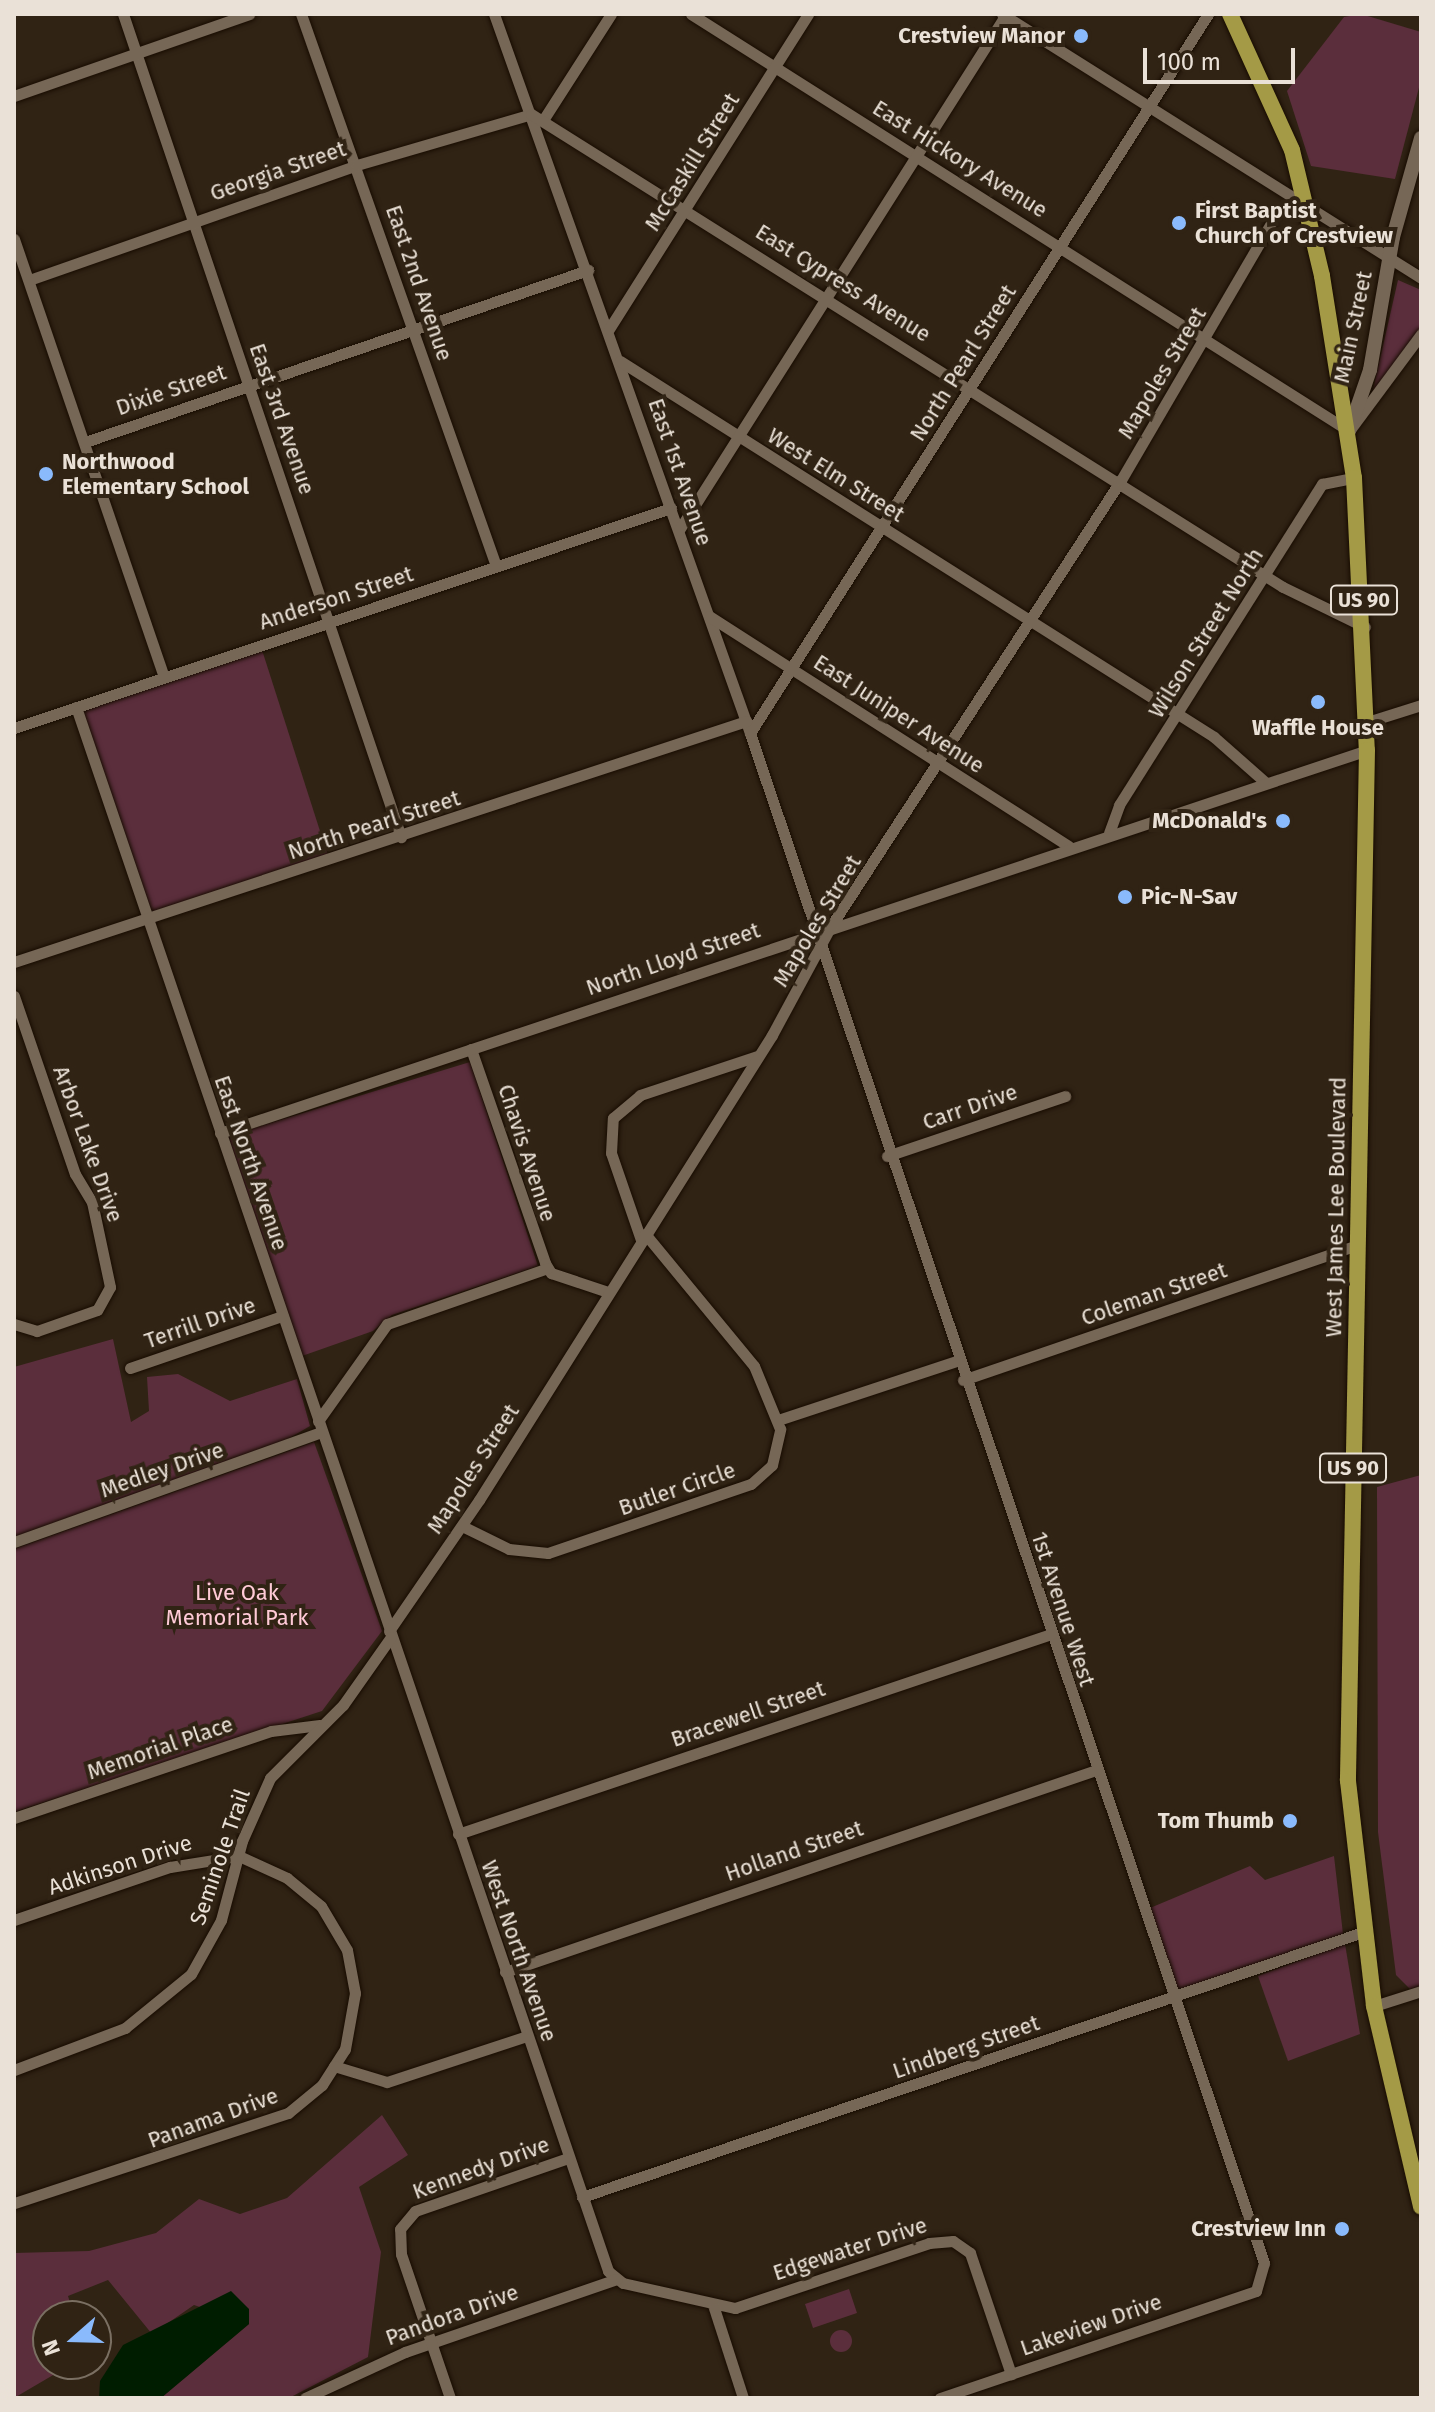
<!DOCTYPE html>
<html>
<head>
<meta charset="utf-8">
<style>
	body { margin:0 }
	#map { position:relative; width:1435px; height:2412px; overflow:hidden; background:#302314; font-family:"Fira Sans",sans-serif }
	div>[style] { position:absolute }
	.green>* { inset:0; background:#5b2e3c }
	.round { border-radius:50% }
	.water>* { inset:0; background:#001d00 }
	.roads { filter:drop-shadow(0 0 2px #180c01) drop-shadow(0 0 2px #180c01) }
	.minor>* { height:11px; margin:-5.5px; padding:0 5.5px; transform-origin:5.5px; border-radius:5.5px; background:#766756 }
	.tertiary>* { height:14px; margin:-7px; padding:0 7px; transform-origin:7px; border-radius:7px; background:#766756 }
	.primary>* { height:16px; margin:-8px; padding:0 8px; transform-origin:8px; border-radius:8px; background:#a49a46 }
	.dots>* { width:22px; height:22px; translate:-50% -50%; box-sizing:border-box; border:4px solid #302314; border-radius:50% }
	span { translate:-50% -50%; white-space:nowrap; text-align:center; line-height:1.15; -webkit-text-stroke:8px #302314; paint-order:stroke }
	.shield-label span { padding:2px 6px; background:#302314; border:2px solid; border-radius:6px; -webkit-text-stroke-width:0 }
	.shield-label { font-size:20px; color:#eae1d7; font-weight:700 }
	.poi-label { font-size:22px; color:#eae1d7; font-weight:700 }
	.right { translate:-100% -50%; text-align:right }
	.left { translate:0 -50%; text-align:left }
	.street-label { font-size:22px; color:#eae1d7 }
	.park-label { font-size:22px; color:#ffcad7 }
	.frame { position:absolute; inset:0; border:16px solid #eae1d7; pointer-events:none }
	.north { position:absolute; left:32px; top:2300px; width:80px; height:80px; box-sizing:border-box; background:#302314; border:2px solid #7a6f62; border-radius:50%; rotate:250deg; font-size:22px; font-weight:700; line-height:32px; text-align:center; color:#eae1d7 }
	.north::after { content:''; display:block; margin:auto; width:28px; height:36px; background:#8abafc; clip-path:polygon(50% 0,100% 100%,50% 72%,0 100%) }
	.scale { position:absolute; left:1143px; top:48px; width:152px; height:36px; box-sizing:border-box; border:4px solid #eae1d7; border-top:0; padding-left:10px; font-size:24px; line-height:28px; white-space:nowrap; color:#eae1d7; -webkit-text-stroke:6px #302314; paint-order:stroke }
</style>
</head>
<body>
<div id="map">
	<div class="green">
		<i style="clip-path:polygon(1361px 14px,1421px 32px,1421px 80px,1395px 179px,1311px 166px,1287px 91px,1344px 17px)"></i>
		<i style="clip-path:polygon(1398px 280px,1421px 290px,1421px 329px,1372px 394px)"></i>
		<i style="clip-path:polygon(262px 650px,328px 856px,152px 913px,83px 710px)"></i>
		<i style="clip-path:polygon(470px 1062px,538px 1266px,392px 1315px,373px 1331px,302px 1356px,228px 1136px)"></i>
		<i style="clip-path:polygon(113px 1339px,131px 1422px,149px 1411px,147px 1377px,178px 1374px,230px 1401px,297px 1379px,310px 1426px,281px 1443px,14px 1537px,14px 1367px)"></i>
		<i style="clip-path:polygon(314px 1442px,382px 1631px,322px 1711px,14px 1812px,14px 1549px)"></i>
		<i style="clip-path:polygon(1421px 1475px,1421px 1986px,1410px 1989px,1396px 1975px,1378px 1832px,1377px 1487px)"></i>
		<i style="clip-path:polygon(1334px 1856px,1343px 1934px,1178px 1991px,1150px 1908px,1250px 1866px,1265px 1880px)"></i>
		<i style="clip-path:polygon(1345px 1944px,1360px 2034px,1288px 2061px,1258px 1976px)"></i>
		<i style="clip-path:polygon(382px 2115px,408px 2155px,359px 2187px,381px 2252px,368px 2357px,289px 2398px,161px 2398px,249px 2324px,194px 2305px,152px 2334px,108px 2280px,68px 2296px,74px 2316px,48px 2316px,48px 2364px,72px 2364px,14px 2398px,14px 2253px,89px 2251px,156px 2233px,199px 2199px,240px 2214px,287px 2198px)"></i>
		<i style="clip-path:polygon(849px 2289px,857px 2313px,813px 2328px,805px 2304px)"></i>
		<i class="round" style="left:830px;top:2330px;width:22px;height:22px"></i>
	</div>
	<div class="water">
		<i style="clip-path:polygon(231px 2291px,249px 2309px,249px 2324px,161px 2398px,99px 2398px,100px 2381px,123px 2345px)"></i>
	</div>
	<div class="roads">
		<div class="minor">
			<i style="left:123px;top:14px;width:869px;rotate:71.34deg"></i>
			<i style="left:301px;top:14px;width:585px;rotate:70.54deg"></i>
			<i style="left:494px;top:14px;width:763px;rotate:70.4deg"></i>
			<i style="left:750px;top:733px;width:1614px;rotate:71.43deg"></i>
			<i style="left:1264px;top:2263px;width:29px;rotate:106deg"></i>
			<i style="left:1256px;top:2291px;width:334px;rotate:161.3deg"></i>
			<i style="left:691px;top:14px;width:779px;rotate:32.36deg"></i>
			<i style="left:1349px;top:431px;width:121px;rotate:-53.4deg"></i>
			<i style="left:1002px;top:14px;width:495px;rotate:32.2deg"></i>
			<i style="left:14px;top:96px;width:249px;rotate:-19.2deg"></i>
			<i style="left:545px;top:117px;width:122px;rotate:-57.3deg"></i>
			<i style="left:14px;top:239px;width:463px;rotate:71.1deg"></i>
			<i style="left:29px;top:280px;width:348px;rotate:-19.3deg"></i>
			<i style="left:357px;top:165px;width:181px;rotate:-16.3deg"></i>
			<i style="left:531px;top:114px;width:888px;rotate:32.17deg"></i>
			<i style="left:1283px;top:587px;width:91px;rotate:26deg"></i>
			<i style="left:609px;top:329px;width:373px;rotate:-57.7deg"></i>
			<i style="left:620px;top:361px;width:703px;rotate:32.33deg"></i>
			<i style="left:1214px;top:737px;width:68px;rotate:41.4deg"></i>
			<i style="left:85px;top:442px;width:532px;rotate:-18.88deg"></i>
			<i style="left:679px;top:530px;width:609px;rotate:-57.62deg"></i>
			<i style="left:709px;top:616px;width:427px;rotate:32.6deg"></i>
			<i style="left:76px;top:707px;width:1652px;rotate:71.21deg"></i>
			<i style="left:608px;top:2271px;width:19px;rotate:39deg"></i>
			<i style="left:623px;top:2283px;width:115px;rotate:12.6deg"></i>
			<i style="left:735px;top:2308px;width:205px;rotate:-18.5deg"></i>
			<i style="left:929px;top:2243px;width:24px;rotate:-5deg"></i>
			<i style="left:953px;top:2241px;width:21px;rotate:35deg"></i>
			<i style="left:970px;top:2253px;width:128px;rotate:71.3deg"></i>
			<i style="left:1367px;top:722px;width:57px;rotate:-17.5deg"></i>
			<i style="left:14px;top:728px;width:693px;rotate:-18.51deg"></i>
			<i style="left:750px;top:733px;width:852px;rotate:-57.5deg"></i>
			<i style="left:1109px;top:833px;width:30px;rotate:-70deg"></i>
			<i style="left:1119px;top:805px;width:380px;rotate:-57.7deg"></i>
			<i style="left:1322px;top:484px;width:33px;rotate:-11deg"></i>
			<i style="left:14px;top:962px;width:771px;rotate:-18.22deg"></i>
			<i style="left:14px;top:996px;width:188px;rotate:71.1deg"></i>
			<i style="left:75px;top:1174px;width:33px;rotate:59deg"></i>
			<i style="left:92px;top:1202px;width:87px;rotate:78deg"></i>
			<i style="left:110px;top:1287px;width:26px;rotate:119deg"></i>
			<i style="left:97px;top:1310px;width:64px;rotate:160.7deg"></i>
			<i style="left:37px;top:1331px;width:24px;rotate:-163deg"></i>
			<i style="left:471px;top:1049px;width:226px;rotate:70.9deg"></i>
			<i style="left:545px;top:1263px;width:12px;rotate:59deg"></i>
			<i style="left:551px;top:1273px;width:60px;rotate:18.4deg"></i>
			<i style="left:220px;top:1133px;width:1209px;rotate:-18.46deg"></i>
			<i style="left:887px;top:1156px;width:188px;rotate:-18.6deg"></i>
			<i style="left:641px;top:1240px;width:92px;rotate:-109deg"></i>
			<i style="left:611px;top:1153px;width:35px;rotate:-87deg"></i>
			<i style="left:613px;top:1118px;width:35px;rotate:-40deg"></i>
			<i style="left:640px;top:1095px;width:123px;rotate:-18.4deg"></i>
			<i style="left:130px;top:1368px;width:161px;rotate:-18.9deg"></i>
			<i style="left:963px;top:1380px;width:417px;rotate:-18.9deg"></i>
			<i style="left:778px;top:1420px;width:188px;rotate:-18.3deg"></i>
			<i style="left:318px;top:1421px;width:119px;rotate:-54.6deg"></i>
			<i style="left:387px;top:1324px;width:170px;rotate:-19.2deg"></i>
			<i style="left:462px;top:1526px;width:52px;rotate:26.1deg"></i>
			<i style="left:509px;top:1549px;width:39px;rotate:6deg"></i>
			<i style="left:548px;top:1553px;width:214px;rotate:-18.8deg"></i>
			<i style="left:751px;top:1484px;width:28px;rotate:-42deg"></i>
			<i style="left:772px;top:1465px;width:37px;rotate:-77deg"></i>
			<i style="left:780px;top:1429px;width:68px;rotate:-112.4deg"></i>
			<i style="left:754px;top:1366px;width:171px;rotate:-129.5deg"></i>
			<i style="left:14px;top:1542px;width:326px;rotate:-19.7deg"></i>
			<i style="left:389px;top:1631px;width:159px;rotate:-55.5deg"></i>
			<i style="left:479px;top:1500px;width:550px;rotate:-57.78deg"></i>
			<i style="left:772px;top:1035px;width:124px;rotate:-61.6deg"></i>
			<i style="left:831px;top:926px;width:532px;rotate:-56.97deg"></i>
			<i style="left:1121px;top:480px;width:295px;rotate:-59.7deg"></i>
			<i style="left:14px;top:1818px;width:271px;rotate:-18.7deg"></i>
			<i style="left:271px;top:1731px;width:49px;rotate:-7deg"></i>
			<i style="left:458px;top:1834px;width:626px;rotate:-18.64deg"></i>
			<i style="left:14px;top:1920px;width:165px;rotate:-18.8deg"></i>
			<i style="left:170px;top:1867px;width:70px;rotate:-9.1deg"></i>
			<i style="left:239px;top:1856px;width:53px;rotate:24.6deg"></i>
			<i style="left:287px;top:1878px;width:44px;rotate:39.5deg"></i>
			<i style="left:321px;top:1906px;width:51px;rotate:59.4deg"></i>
			<i style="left:347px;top:1950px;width:44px;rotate:79.5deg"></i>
			<i style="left:355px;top:1993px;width:57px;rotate:100.1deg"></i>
			<i style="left:345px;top:2049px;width:43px;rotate:122.6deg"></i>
			<i style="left:322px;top:2085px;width:44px;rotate:140.5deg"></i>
			<i style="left:288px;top:2113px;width:288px;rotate:161.8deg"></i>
			<i style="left:505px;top:1972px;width:625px;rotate:-18.87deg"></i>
			<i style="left:1374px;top:2006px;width:49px;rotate:-17.7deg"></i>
			<i style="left:334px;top:2066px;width:55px;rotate:16.8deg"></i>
			<i style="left:387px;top:2082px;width:147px;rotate:-18.2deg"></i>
			<i style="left:14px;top:2070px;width:119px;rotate:-20.7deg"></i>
			<i style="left:125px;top:2028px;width:85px;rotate:-39.3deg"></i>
			<i style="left:191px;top:1974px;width:62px;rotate:-60.9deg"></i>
			<i style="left:221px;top:1920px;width:82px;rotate:-75.1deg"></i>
			<i style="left:242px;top:1841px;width:69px;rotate:-66deg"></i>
			<i style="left:270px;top:1778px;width:103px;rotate:-45deg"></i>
			<i style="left:343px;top:1705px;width:83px;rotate:-54.8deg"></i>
			<i style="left:582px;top:2197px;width:825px;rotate:-18.74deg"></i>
			<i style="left:714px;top:2308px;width:95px;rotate:72.1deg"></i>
			<i style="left:305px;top:2398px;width:110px;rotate:-24.7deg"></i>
			<i style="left:405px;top:2352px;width:224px;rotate:-19deg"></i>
			<i style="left:450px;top:2398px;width:152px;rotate:-108.8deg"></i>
			<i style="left:401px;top:2254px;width:25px;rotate:-92deg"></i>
			<i style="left:400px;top:2229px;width:23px;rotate:-50deg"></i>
			<i style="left:415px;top:2211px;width:162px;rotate:-19.1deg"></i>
		</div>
		<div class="tertiary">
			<i style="left:1349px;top:431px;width:65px;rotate:-71deg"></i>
			<i style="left:1370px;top:370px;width:135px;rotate:-80.2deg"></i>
			<i style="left:1393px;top:237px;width:103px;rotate:-74.2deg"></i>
		</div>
		<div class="primary">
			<i style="left:1230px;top:14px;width:149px;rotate:65.5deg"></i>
			<i style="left:1292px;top:150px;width:130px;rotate:76.6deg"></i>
			<i style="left:1322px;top:276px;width:205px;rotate:81deg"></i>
			<i style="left:1354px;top:478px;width:272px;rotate:87.3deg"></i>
			<i style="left:1367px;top:750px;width:1031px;rotate:91.06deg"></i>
			<i style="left:1348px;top:1781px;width:226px;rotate:83.4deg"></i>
			<i style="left:1374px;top:2006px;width:206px;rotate:76.8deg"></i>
		</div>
	</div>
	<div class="dots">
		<i style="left:1081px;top:36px;background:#8abafc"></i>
		<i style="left:1179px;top:223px;background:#8abafc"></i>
		<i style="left:46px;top:474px;background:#8abafc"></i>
		<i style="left:1318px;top:702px;background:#8abafc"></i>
		<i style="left:1283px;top:821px;background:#8abafc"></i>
		<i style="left:1125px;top:897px;background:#8abafc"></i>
		<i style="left:1290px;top:1821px;background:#8abafc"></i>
		<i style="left:1342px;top:2229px;background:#8abafc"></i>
	</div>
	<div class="shield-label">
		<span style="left:1364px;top:600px">US 90</span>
		<span style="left:1353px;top:1468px">US 90</span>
	</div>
	<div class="poi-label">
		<span class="right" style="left:1065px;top:36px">Crestview Manor</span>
		<span class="left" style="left:1195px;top:223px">First Baptist<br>Church of Crestview</span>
		<span class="left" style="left:62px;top:474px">Northwood<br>Elementary School</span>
		<span style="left:1318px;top:728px">Waffle House</span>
		<span class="right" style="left:1267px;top:821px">McDonald's</span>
		<span class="left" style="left:1141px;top:897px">Pic-N-Sav</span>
		<span class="right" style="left:1274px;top:1821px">Tom Thumb</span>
		<span class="right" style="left:1326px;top:2229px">Crestview Inn</span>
	</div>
	<div class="street-label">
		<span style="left:960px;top:159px;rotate:32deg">East Hickory Avenue</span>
		<span style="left:692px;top:162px;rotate:-58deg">McCaskill Street</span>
		<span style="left:278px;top:171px;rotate:-19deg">Georgia Street</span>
		<span style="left:419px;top:283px;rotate:71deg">East 2nd Avenue</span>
		<span style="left:843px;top:283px;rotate:32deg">East Cypress Avenue</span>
		<span style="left:1353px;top:327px;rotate:-78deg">Main Street</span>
		<span style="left:963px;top:363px;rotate:-58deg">North Pearl Street</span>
		<span style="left:1162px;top:373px;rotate:-59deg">Mapoles Street</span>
		<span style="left:171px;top:390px;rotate:-19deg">Dixie Street</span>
		<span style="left:282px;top:419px;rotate:71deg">East 3rd Avenue</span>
		<span style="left:680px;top:472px;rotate:71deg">East 1st Avenue</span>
		<span style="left:836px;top:475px;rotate:32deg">West Elm Street</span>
		<span style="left:336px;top:598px;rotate:-18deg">Anderson Street</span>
		<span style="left:1206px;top:633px;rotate:-58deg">Wilson Street North</span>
		<span style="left:899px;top:714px;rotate:33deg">East Juniper Avenue</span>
		<span style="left:374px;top:825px;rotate:-18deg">North Pearl Street</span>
		<span style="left:817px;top:921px;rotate:-59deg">Mapoles Street</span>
		<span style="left:673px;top:959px;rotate:-19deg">North Lloyd Street</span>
		<span style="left:970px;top:1107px;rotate:-19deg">Carr Drive</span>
		<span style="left:88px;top:1144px;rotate:70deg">Arbor Lake Drive</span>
		<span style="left:527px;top:1153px;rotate:72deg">Chavis Avenue</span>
		<span style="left:251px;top:1163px;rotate:71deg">East North Avenue</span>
		<span style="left:1336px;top:1207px;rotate:-89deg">West James Lee Boulevard</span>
		<span style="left:1154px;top:1294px;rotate:-19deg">Coleman Street</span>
		<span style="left:200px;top:1323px;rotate:-19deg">Terrill Drive</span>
		<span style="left:473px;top:1469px;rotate:-57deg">Mapoles Street</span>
		<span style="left:162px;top:1470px;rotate:-19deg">Medley Drive</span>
		<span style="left:677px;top:1489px;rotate:-19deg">Butler Circle</span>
		<span style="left:1063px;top:1609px;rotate:72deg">1st Avenue West</span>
		<span style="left:748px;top:1714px;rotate:-19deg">Bracewell Street</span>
		<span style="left:160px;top:1748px;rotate:-19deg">Memorial Place</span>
		<span style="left:794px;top:1851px;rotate:-19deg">Holland Street</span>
		<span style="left:220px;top:1857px;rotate:-71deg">Seminole Trail</span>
		<span style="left:120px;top:1865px;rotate:-18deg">Adkinson Drive</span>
		<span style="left:519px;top:1951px;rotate:71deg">West North Avenue</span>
		<span style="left:966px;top:2047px;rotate:-19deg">Lindberg Street</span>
		<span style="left:213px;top:2118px;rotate:-20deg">Panama Drive</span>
		<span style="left:481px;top:2168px;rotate:-20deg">Kennedy Drive</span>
		<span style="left:850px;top:2249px;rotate:-18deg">Edgewater Drive</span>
		<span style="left:452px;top:2315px;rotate:-20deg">Pandora Drive</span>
		<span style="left:1091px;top:2325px;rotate:-19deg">Lakeview Drive</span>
	</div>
	<div class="park-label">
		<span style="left:237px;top:1605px">Live Oak<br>Memorial Park</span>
	</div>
	<div class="frame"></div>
	<div class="north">N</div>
	<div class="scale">100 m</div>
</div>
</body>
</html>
